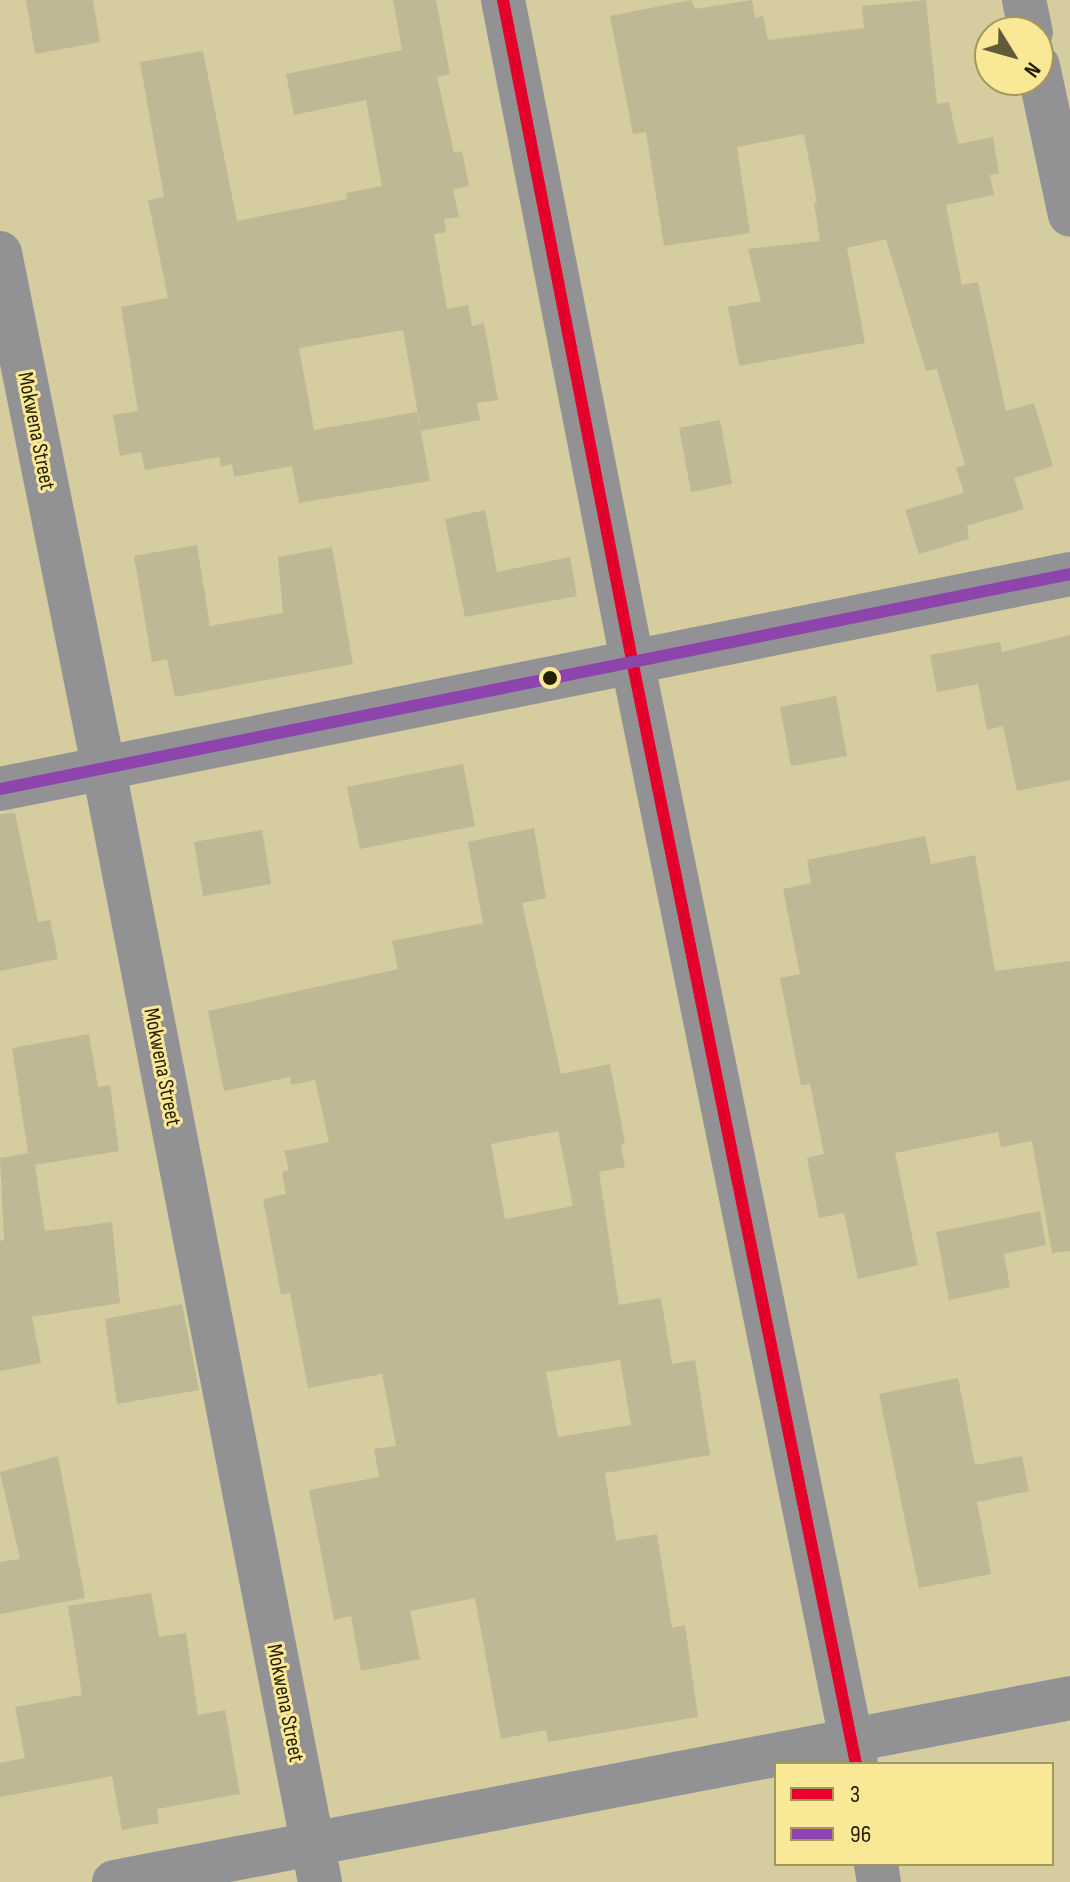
<!DOCTYPE html>
<html>
<head>
<meta charset="utf-8">
<style>
	body { margin:0 }
	#map { position:relative; width:1070px; height:1882px; overflow:hidden; background:#d5cc9f; font-family:"Sofia Sans Condensed",sans-serif }
	div>[style] { position:absolute }
	.building>* { inset:0; background:#bfb894 }
	.street>* { height:44px; margin:-22px; padding:0 22px; transform-origin:22px; border-radius:22px; background:#929295 }
	.bus-1>* { height:12px; margin:-6px; padding:0 6px; transform-origin:6px; border-radius:6px; background:#e4002b }
	.bus-2>* { height:12px; margin:-6px; padding:0 6px; transform-origin:6px; border-radius:6px; background:#8e44ad }
	.dots>* { width:22px; height:22px; translate:-50% -50%; box-sizing:border-box; border:4px solid #f9e896; border-radius:50% }
	span { translate:-50% -50%; white-space:nowrap; text-align:center; line-height:1.15; -webkit-text-stroke:6px #f9e896; paint-order:stroke }
	.street-label { font-size:22px; color:#251e00 }
	.legend { position:absolute; left:774px; top:1762px; width:280px; height:104px; box-sizing:border-box; background:#f9e896; border:2px solid #a4975a; margin:0; padding:10px 14px; list-style:none; font-size:24px; color:#251e00 }
	.legend li { display:flex; align-items:center; gap:16px; height:40px }
	.legend b { width:40px; border:2px solid #a4975a }
	.north { position:absolute; left:974px; top:16px; width:80px; height:80px; box-sizing:border-box; background:#f9e896; border:2px solid #a4975a; border-radius:50%; rotate:127deg; font-size:22px; font-weight:700; line-height:32px; text-align:center; color:#251e00 }
	.north::after { content:''; display:block; margin:auto; width:28px; height:36px; background:#635b38; clip-path:polygon(50% 0,100% 100%,50% 72%,0 100%) }
</style>
</head>
<body>
<div id="map">
	<div class="building">
		<i style="clip-path:polygon(26px 0,93px 0,100px 42px,35px 54px)"></i>
		<i style="clip-path:polygon(393px 0,436px 0,450px 74px,437px 77px,454px 153px,462px 151px,469px 186px,453px 189px,459px 217px,444px 219px,446px 232px,434px 234px,447px 309px,468px 305px,472px 326px,484px 323px,498px 400px,477px 403px,480px 420px,421px 431px,403px 330px,299px 348px,314px 430px,417px 412px,430px 481px,299px 503px,292px 466px,234px 477px,232px 464px,221px 467px,219px 457px,145px 470px,141px 452px,120px 456px,113px 415px,138px 411px,121px 307px,168px 298px,148px 200px,164px 197px,140px 62px,203px 51px,237px 221px,347px 199px,346px 193px,382px 186px,366px 100px,294px 115px,286px 74px,402px 50px)"></i>
		<i style="clip-path:polygon(691px 0,695px 9px,752px 0,755px 18px,763px 16px,768px 40px,864px 28px,862px 6px,926px 0,937px 104px,949px 102px,958px 144px,993px 137px,999px 173px,990px 175px,994px 195px,946px 205px,962px 285px,978px 282px,1006px 411px,1034px 403px,1053px 466px,1014px 478px,1024px 509px,967px 526px,969px 539px,919px 554px,905px 510px,964px 493px,956px 468px,965px 465px,937px 369px,926px 371px,886px 239px,847px 248px,865px 343px,739px 366px,728px 307px,761px 301px,748px 249px,820px 241px,814px 203px,817px 203px,804px 134px,737px 147px,750px 233px,664px 246px,646px 132px,633px 134px,610px 16px)"></i>
		<i style="clip-path:polygon(720px 420px,732px 484px,691px 492px,679px 428px)"></i>
		<i style="clip-path:polygon(485px 510px,497px 572px,570px 557px,577px 596px,465px 617px,445px 519px)"></i>
		<i style="clip-path:polygon(197px 545px,210px 626px,283px 613px,278px 557px,332px 547px,353px 664px,175px 697px,167px 659px,152px 662px,134px 556px)"></i>
		<i style="clip-path:polygon(1070px 635px,1070px 780px,1017px 791px,1003px 726px,987px 730px,978px 684px,937px 692px,930px 655px,1000px 642px,1002px 652px)"></i>
		<i style="clip-path:polygon(836px 696px,847px 756px,791px 766px,780px 707px)"></i>
		<i style="clip-path:polygon(463px 764px,475px 826px,360px 849px,347px 787px)"></i>
		<i style="clip-path:polygon(15px 813px,38px 922px,50px 920px,58px 959px,0 971px,0 814px)"></i>
		<i style="clip-path:polygon(evenodd,534px 828px,546px 898px,522px 903px,561px 1074px,610px 1064px,625px 1143px,621px 1145px,625px 1167px,599px 1172px,619px 1305px,661px 1298px,672px 1364px,695px 1360px,710px 1455px,605px 1473px,616px 1541px,657px 1534px,672px 1628px,685px 1625px,698px 1717px,548px 1742px,546px 1730px,501px 1739px,475px 1598px,410px 1611px,420px 1659px,361px 1671px,351px 1616px,334px 1620px,309px 1490px,379px 1477px,374px 1449px,396px 1446px,382px 1374px,308px 1388px,290px 1293px,281px 1295px,263px 1199px,286px 1194px,282px 1172px,289px 1170px,284px 1151px,329px 1142px,315px 1080px,291px 1085px,290px 1077px,224px 1091px,208px 1011px,398px 969px,392px 941px,483px 923px,468px 842px,534px 828px,558px 1131px,573px 1206px,505px 1219px,491px 1144px,558px 1131px,534px 828px,620px 1360px,631px 1425px,558px 1437px,546px 1372px,620px 1360px)"></i>
		<i style="clip-path:polygon(262px 830px,271px 884px,203px 896px,194px 842px)"></i>
		<i style="clip-path:polygon(925px 836px,931px 864px,975px 855px,995px 971px,1070px 961px,1070px 1251px,1052px 1253px,1032px 1141px,1001px 1147px,998px 1132px,895px 1153px,918px 1265px,858px 1279px,844px 1213px,819px 1218px,807px 1158px,824px 1154px,810px 1084px,801px 1085px,780px 978px,800px 974px,783px 889px,811px 883px,807px 860px)"></i>
		<i style="clip-path:polygon(89px 1034px,98px 1087px,110px 1085px,119px 1151px,35px 1165px,45px 1231px,112px 1222px,120px 1303px,32px 1317px,41px 1363px,0 1371px,0 1241px,4px 1240px,0 1158px,28px 1153px,12px 1048px)"></i>
		<i style="clip-path:polygon(1040px 1211px,1046px 1245px,1004px 1254px,1010px 1287px,949px 1300px,936px 1232px)"></i>
		<i style="clip-path:polygon(182px 1304px,199px 1390px,117px 1404px,105px 1319px)"></i>
		<i style="clip-path:polygon(958px 1378px,975px 1465px,1022px 1456px,1029px 1491px,977px 1502px,991px 1574px,919px 1588px,879px 1394px)"></i>
		<i style="clip-path:polygon(58px 1456px,85px 1598px,0 1614px,0 1562px,20px 1559px,0 1472px)"></i>
		<i style="clip-path:polygon(151px 1593px,159px 1637px,186px 1633px,198px 1715px,225px 1710px,240px 1794px,157px 1809px,159px 1823px,122px 1830px,112px 1776px,0 1797px,0 1763px,25px 1758px,15px 1707px,82px 1695px,68px 1606px)"></i>
	</div>
	<div class="street">
		<i style="left:503px;top:0;width:672px;rotate:78.94deg"></i>
		<i style="left:632px;top:660px;width:1126px;rotate:78.53deg"></i>
		<i style="left:1024px;top:0;width:33px;rotate:78deg"></i>
		<i style="left:1038px;top:66px;width:152px;rotate:77.9deg"></i>
		<i style="left:0;top:253px;width:527px;rotate:78.63deg"></i>
		<i style="left:104px;top:770px;width:1133px;rotate:79.01deg"></i>
		<i style="left:0;top:789px;width:1091px;rotate:-11.36deg"></i>
		<i style="left:876px;top:1864px;width:18px;rotate:81deg"></i>
		<i style="left:114px;top:1882px;width:974px;rotate:-10.89deg"></i>
	</div>
	<div class="bus-1">
		<i style="left:503px;top:0;width:672px;rotate:78.94deg"></i>
		<i style="left:632px;top:660px;width:1126px;rotate:78.53deg"></i>
	</div>
	<div class="bus-2">
		<i style="left:0;top:789px;width:1091px;rotate:-11.36deg"></i>
	</div>
	<div class="dots">
		<i style="left:550px;top:678px;background:#251e00"></i>
	</div>
	<div class="street-label">
		<span style="left:36px;top:431px;rotate:79deg">Mokwena Street</span>
		<span style="left:162px;top:1067px;rotate:79deg">Mokwena Street</span>
		<span style="left:285px;top:1703px;rotate:79deg">Mokwena Street</span>
	</div>
	<ul class="legend">
	<li><b style="height:10px;background:#e4002b"></b>3</li>
	<li><b style="height:10px;background:#8e44ad"></b>96</li>
	</ul>
	<div class="north">N</div>
</div>
</body>
</html>
